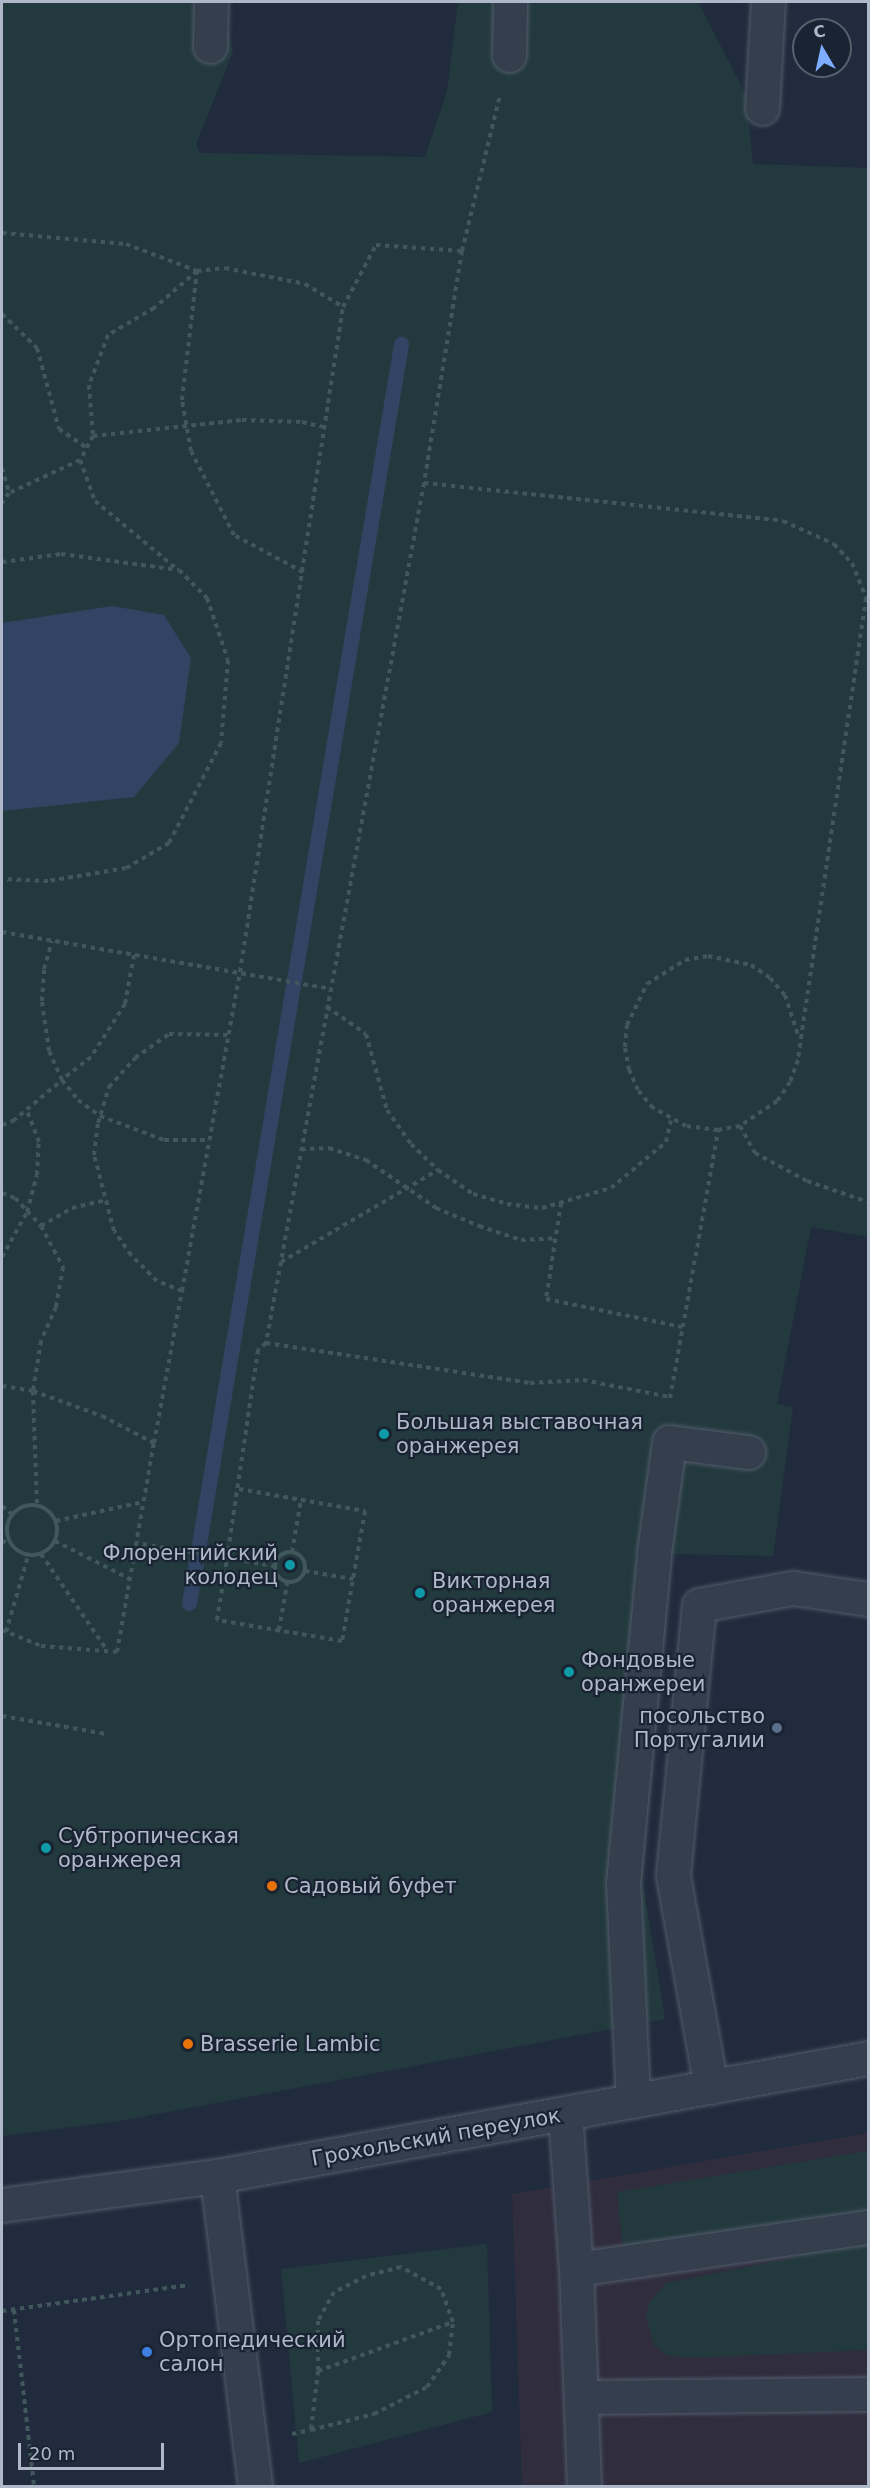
<!DOCTYPE html>
<html>
<head>
<meta charset="utf-8">
<style>
	body { margin:0 }
	#map { position:relative; width:870px; height:2488px; overflow:hidden; background:#202c3d; font-family:"DejaVu Sans",sans-serif }
	div>[style] { position:absolute }
	.medical>* { inset:0; background:#2f2d3e }
	.green>* { inset:0; background:#223a3e }
	.water>* { inset:0; background:#314464 }
	.stream>* { height:15px; margin:-7.5px; padding:0 7.5px; transform-origin:7.5px; border-radius:7.5px; background:#314464 }
	.path>* { height:4px; margin-top:-2px; transform-origin:0; background:repeating-linear-gradient(90deg,#40575b 0 4.5px,transparent 0 9px) }
	.path>.ring { margin:-2px; padding:0; box-sizing:content-box; background:none; border:4px solid #40575b; border-radius:50% }
	.roads { filter:drop-shadow(0 0 2px #525b6b) drop-shadow(0 0 2px #525b6b) }
	.minor>* { height:33px; margin:-16.5px; padding:0 16.5px; transform-origin:16.5px; border-radius:16.5px; background:#343e4d }
	.dots>* { width:16px; height:16px; translate:-50% -50%; box-sizing:border-box; border:3px solid #192332; border-radius:50% }
	span { translate:-50% -50%; white-space:nowrap; text-align:center; line-height:1.15; -webkit-text-stroke:4.5px #192332; paint-order:stroke }
	.poi-label { font-size:21px; color:#afb8c9 }
	.left { translate:0 -50%; text-align:left }
	.right { translate:-100% -50%; text-align:right }
	.street-label { font-size:21px; color:#afb8c9 }
	.frame { position:absolute; inset:0; border:3px solid #afb8c9; pointer-events:none }
	.north { position:absolute; left:792px; top:18px; width:60px; height:60px; box-sizing:border-box; background:#192332; border:2px solid #555f6e; border-radius:50%; rotate:351deg; font-size:16px; font-weight:700; line-height:24px; text-align:center; color:#afb8c9 }
	.north::after { content:''; display:block; margin:auto; width:21px; height:27px; background:#7eacff; clip-path:polygon(50% 0,100% 100%,50% 72%,0 100%) }
	.scale { position:absolute; left:18px; top:2443px; width:146px; height:27px; box-sizing:border-box; border:3px solid #afb8c9; border-top:0; padding-left:8px; font-size:18px; line-height:21px; white-space:nowrap; color:#afb8c9; -webkit-text-stroke:4px #192332; paint-order:stroke }
</style>
</head>
<body>
<div id="map">
	<div class="medical">
		<i style="clip-path:polygon(868px 2133px,868px 2486px,522px 2486px,512px 2194px)"></i>
	</div>
	<div class="green">
		<i style="clip-path:polygon(2px 2px,221px 2px,233px 52px,196px 144px,200px 153px,425px 157px,447px 92px,458px 2px,698px 2px,746px 95px,753px 164px,868px 168px,868px 1237px,811px 1227px,777px 1404px,793px 1407px,773px 1556px,672px 1554px,642px 1879px,665px 2019px,119px 2121px,2px 2136px)"></i>
		<i style="clip-path:polygon(868px 2151px,868px 2227px,624px 2260px,617px 2192px)"></i>
		<i style="clip-path:polygon(868px 2239px,868px 2350px,687px 2358px,666px 2355px,654px 2345px,646px 2315px,650px 2302px,666px 2283px,793px 2258px,812px 2245px)"></i>
		<i style="clip-path:polygon(487px 2244px,492px 2412px,299px 2463px,281px 2269px)"></i>
	</div>
	<div class="water">
		<i style="clip-path:polygon(112px 606px,164px 615px,191px 658px,179px 743px,134px 797px,2px 811px,2px 623px)"></i>
	</div>
	<div class="stream">
		<i style="left:189px;top:1603px;width:1277px;rotate:-80.44deg"></i>
	</div>
	<div class="path">
		<i style="left:2px;top:233px;width:124px;rotate:5.1deg"></i>
		<i style="left:126px;top:244px;width:76px;rotate:20.8deg"></i>
		<i style="left:197px;top:271px;width:57px;rotate:139.3deg"></i>
		<i style="left:154px;top:308px;width:53px;rotate:149.6deg"></i>
		<i style="left:108px;top:335px;width:53px;rotate:110.8deg"></i>
		<i style="left:89px;top:385px;width:51px;rotate:85.5deg"></i>
		<i style="left:93px;top:436px;width:27px;rotate:118deg"></i>
		<i style="left:80px;top:460px;width:78px;rotate:155.1deg"></i>
		<i style="left:9px;top:493px;width:12px;rotate:125deg"></i>
		<i style="left:462px;top:251px;width:161px;rotate:-76.3deg"></i>
		<i style="left:2px;top:314px;width:49px;rotate:44.2deg"></i>
		<i style="left:37px;top:348px;width:84px;rotate:74.8deg"></i>
		<i style="left:59px;top:429px;width:34px;rotate:34deg"></i>
		<i style="left:93px;top:436px;width:150px;rotate:-6.1deg"></i>
		<i style="left:242px;top:420px;width:60px;rotate:1.9deg"></i>
		<i style="left:302px;top:422px;width:26px;rotate:13deg"></i>
		<i style="left:80px;top:460px;width:44px;rotate:69.9deg"></i>
		<i style="left:95px;top:501px;width:108px;rotate:39.7deg"></i>
		<i style="left:2px;top:468px;width:26px;rotate:74deg"></i>
		<i style="left:424px;top:483px;width:361px;rotate:6deg"></i>
		<i style="left:783px;top:521px;width:56px;rotate:24.3deg"></i>
		<i style="left:834px;top:544px;width:26px;rotate:47deg"></i>
		<i style="left:852px;top:563px;width:38px;rotate:68deg"></i>
		<i style="left:866px;top:598px;width:467px;rotate:98.4deg"></i>
		<i style="left:798px;top:1060px;width:23px;rotate:110deg"></i>
		<i style="left:790px;top:1082px;width:23px;rotate:124deg"></i>
		<i style="left:777px;top:1101px;width:45px;rotate:146deg"></i>
		<i style="left:740px;top:1126px;width:22px;rotate:170deg"></i>
		<i style="left:718px;top:1130px;width:32px;rotate:-173deg"></i>
		<i style="left:686px;top:1126px;width:38px;rotate:-151deg"></i>
		<i style="left:653px;top:1108px;width:23px;rotate:-130deg"></i>
		<i style="left:638px;top:1090px;width:22px;rotate:-114deg"></i>
		<i style="left:629px;top:1070px;width:23px;rotate:-100deg"></i>
		<i style="left:625px;top:1047px;width:22px;rotate:-85deg"></i>
		<i style="left:627px;top:1025px;width:46px;rotate:-64deg"></i>
		<i style="left:647px;top:984px;width:45px;rotate:-32.3deg"></i>
		<i style="left:685px;top:960px;width:23px;rotate:-10deg"></i>
		<i style="left:708px;top:956px;width:44px;rotate:11.8deg"></i>
		<i style="left:751px;top:965px;width:23px;rotate:34deg"></i>
		<i style="left:770px;top:978px;width:23px;rotate:49deg"></i>
		<i style="left:785px;top:995px;width:45px;rotate:72deg"></i>
		<i style="left:2px;top:562px;width:60px;rotate:-7.7deg"></i>
		<i style="left:61px;top:554px;width:119px;rotate:7.7deg"></i>
		<i style="left:179px;top:570px;width:40px;rotate:45deg"></i>
		<i style="left:207px;top:598px;width:65px;rotate:71.3deg"></i>
		<i style="left:228px;top:660px;width:83px;rotate:94.8deg"></i>
		<i style="left:221px;top:743px;width:113px;rotate:117.5deg"></i>
		<i style="left:169px;top:843px;width:50px;rotate:149.8deg"></i>
		<i style="left:126px;top:868px;width:79px;rotate:170.5deg"></i>
		<i style="left:48px;top:881px;width:46px;rotate:-177.5deg"></i>
		<i style="left:303px;top:572px;width:78px;rotate:-151.8deg"></i>
		<i style="left:234px;top:535px;width:94px;rotate:-117.1deg"></i>
		<i style="left:191px;top:451px;width:52px;rotate:-100deg"></i>
		<i style="left:182px;top:400px;width:130px;rotate:-83.4deg"></i>
		<i style="left:197px;top:271px;width:28px;rotate:-6deg"></i>
		<i style="left:225px;top:268px;width:82px;rotate:11.3deg"></i>
		<i style="left:305px;top:284px;width:44px;rotate:31.2deg"></i>
		<i style="left:2px;top:932px;width:334px;rotate:9.8deg"></i>
		<i style="left:134px;top:955px;width:50px;rotate:100.4deg"></i>
		<i style="left:125px;top:1004px;width:63px;rotate:122.7deg"></i>
		<i style="left:91px;top:1057px;width:37px;rotate:142deg"></i>
		<i style="left:62px;top:1080px;width:26px;rotate:51deg"></i>
		<i style="left:78px;top:1100px;width:27px;rotate:36deg"></i>
		<i style="left:100px;top:1116px;width:68px;rotate:20.6deg"></i>
		<i style="left:164px;top:1140px;width:45px"></i>
		<i style="left:327px;top:1007px;width:47px;rotate:34.7deg"></i>
		<i style="left:366px;top:1034px;width:79px;rotate:74.6deg"></i>
		<i style="left:387px;top:1110px;width:42px;rotate:54.8deg"></i>
		<i style="left:411px;top:1144px;width:37px;rotate:44deg"></i>
		<i style="left:2px;top:1125px;width:12px;rotate:-20deg"></i>
		<i style="left:13px;top:1121px;width:64px;rotate:-39.9deg"></i>
		<i style="left:62px;top:1080px;width:32px;rotate:-114deg"></i>
		<i style="left:49px;top:1051px;width:50px;rotate:-98deg"></i>
		<i style="left:42px;top:1001px;width:32px;rotate:-86deg"></i>
		<i style="left:44px;top:969px;width:29px;rotate:-74deg"></i>
		<i style="left:740px;top:1126px;width:31px;rotate:61deg"></i>
		<i style="left:755px;top:1153px;width:59px;rotate:28.3deg"></i>
		<i style="left:807px;top:1181px;width:65px;rotate:19deg"></i>
		<i style="left:301px;top:1149px;width:28px;rotate:-2deg"></i>
		<i style="left:329px;top:1148px;width:39px;rotate:18deg"></i>
		<i style="left:366px;top:1160px;width:85px;rotate:34.4deg"></i>
		<i style="left:436px;top:1208px;width:47px;rotate:22.7deg"></i>
		<i style="left:479px;top:1226px;width:44px;rotate:18.4deg"></i>
		<i style="left:521px;top:1240px;width:35px;rotate:-3deg"></i>
		<i style="left:2px;top:1193px;width:14px;rotate:21deg"></i>
		<i style="left:15px;top:1198px;width:38px;rotate:47deg"></i>
		<i style="left:41px;top:1226px;width:47px;rotate:61.8deg"></i>
		<i style="left:63px;top:1267px;width:41px;rotate:99.9deg"></i>
		<i style="left:56px;top:1307px;width:37px;rotate:114deg"></i>
		<i style="left:41px;top:1341px;width:51px;rotate:99.1deg"></i>
		<i style="left:33px;top:1391px;width:114px;rotate:88deg"></i>
		<i style="left:561px;top:1203px;width:97px;rotate:98.9deg"></i>
		<i style="left:546px;top:1299px;width:139px;rotate:11.6deg"></i>
		<i style="left:41px;top:1226px;width:36px;rotate:-30deg"></i>
		<i style="left:72px;top:1208px;width:32px;rotate:-13deg"></i>
		<i style="left:2px;top:1257px;width:51px;rotate:-60.9deg"></i>
		<i style="left:27px;top:1212px;width:38px;rotate:-75deg"></i>
		<i style="left:37px;top:1175px;width:33px;rotate:-87deg"></i>
		<i style="left:39px;top:1142px;width:34px;rotate:-111deg"></i>
		<i style="left:281px;top:1262px;width:182px;rotate:-30.4deg"></i>
		<i style="left:438px;top:1170px;width:42px;rotate:34.4deg"></i>
		<i style="left:473px;top:1194px;width:35px;rotate:16deg"></i>
		<i style="left:507px;top:1204px;width:35px;rotate:7deg"></i>
		<i style="left:542px;top:1208px;width:72px;rotate:-16.2deg"></i>
		<i style="left:611px;top:1188px;width:72px;rotate:-39.9deg"></i>
		<i style="left:666px;top:1142px;width:22px;rotate:-77deg"></i>
		<i style="left:182px;top:1291px;width:27px;rotate:-158deg"></i>
		<i style="left:157px;top:1281px;width:37px;rotate:-135deg"></i>
		<i style="left:131px;top:1255px;width:29px;rotate:-125deg"></i>
		<i style="left:114px;top:1231px;width:79px;rotate:-104.7deg"></i>
		<i style="left:94px;top:1155px;width:32px;rotate:-83deg"></i>
		<i style="left:98px;top:1123px;width:38px;rotate:-73deg"></i>
		<i style="left:109px;top:1087px;width:39px;rotate:-48deg"></i>
		<i style="left:135px;top:1058px;width:42px;rotate:-35.2deg"></i>
		<i style="left:169px;top:1034px;width:59px;rotate:1deg"></i>
		<i style="left:266px;top:1343px;width:267px;rotate:8.6deg"></i>
		<i style="left:530px;top:1383px;width:53px;rotate:-3.2deg"></i>
		<i style="left:583px;top:1380px;width:89px;rotate:11.1deg"></i>
		<i style="left:2px;top:1386px;width:31px;rotate:9deg"></i>
		<i style="left:33px;top:1391px;width:73px;rotate:19.9deg"></i>
		<i style="left:102px;top:1416px;width:59px;rotate:27.4deg"></i>
		<i style="left:670px;top:1398px;width:272px;rotate:-79.8deg"></i>
		<i style="left:239px;top:1489px;width:128px;rotate:9.9deg"></i>
		<i style="left:365px;top:1511px;width:132px;rotate:100deg"></i>
		<i style="left:342px;top:1641px;width:127px;rotate:-170.5deg"></i>
		<i style="left:217px;top:1620px;width:63px;rotate:-80.8deg"></i>
		<i style="left:227px;top:1558px;width:48px;rotate:9.7deg"></i>
		<i class="ring" style="left:7px;top:1505px;width:46px;height:46px"></i>
		<i style="left:2px;top:1506px;width:13px;rotate:39deg"></i>
		<i style="left:56px;top:1521px;width:89px;rotate:-12.3deg"></i>
		<i style="left:55px;top:1541px;width:84px;rotate:26.9deg"></i>
		<i style="left:2px;top:1543px;width:7px;rotate:-34deg"></i>
		<i class="ring" style="left:275px;top:1552px;width:26px;height:26px"></i>
		<i style="left:292px;top:1552px;width:53px;rotate:-80.2deg"></i>
		<i style="left:41px;top:1554px;width:116px;rotate:55.5deg"></i>
		<i style="left:305px;top:1571px;width:49px;rotate:9.5deg"></i>
		<i style="left:2px;top:1630px;width:42px;rotate:22.3deg"></i>
		<i style="left:41px;top:1646px;width:76px;rotate:4.5deg"></i>
		<i style="left:117px;top:1652px;width:212px;rotate:-80deg"></i>
		<i style="left:154px;top:1443px;width:155px;rotate:-79.6deg"></i>
		<i style="left:182px;top:1291px;width:324px;rotate:-79.7deg"></i>
		<i style="left:240px;top:972px;width:673px;rotate:-81.2deg"></i>
		<i style="left:343px;top:307px;width:70px;rotate:-62deg"></i>
		<i style="left:376px;top:245px;width:86px;rotate:4deg"></i>
		<i style="left:462px;top:251px;width:235px;rotate:99.3deg"></i>
		<i style="left:424px;top:483px;width:874px;rotate:100.41deg"></i>
		<i style="left:266px;top:1343px;width:11px;rotate:139deg"></i>
		<i style="left:258px;top:1350px;width:210px;rotate:98.5deg"></i>
		<i style="left:227px;top:1558px;width:92px;rotate:-170.6deg"></i>
		<i style="left:279px;top:1630px;width:48px;rotate:-80.3deg"></i>
		<i style="left:6px;top:1632px;width:79px;rotate:-73.9deg"></i>
		<i style="left:2px;top:1716px;width:106px;rotate:9.8deg"></i>
		<i style="left:14px;top:2310px;width:177px;rotate:83.5deg"></i>
		<i style="left:2px;top:2311px;width:189px;rotate:-7.9deg"></i>
		<i style="left:318px;top:2371px;width:144px;rotate:-19.9deg"></i>
		<i style="left:292px;top:2434px;width:19px;rotate:-12deg"></i>
		<i style="left:311px;top:2430px;width:65px;rotate:-14.3deg"></i>
		<i style="left:374px;top:2414px;width:59px;rotate:-27deg"></i>
		<i style="left:427px;top:2387px;width:39px;rotate:-55deg"></i>
		<i style="left:449px;top:2355px;width:33px;rotate:-83deg"></i>
		<i style="left:453px;top:2322px;width:35px;rotate:-110deg"></i>
		<i style="left:441px;top:2289px;width:46px;rotate:-151.2deg"></i>
		<i style="left:401px;top:2267px;width:36px;rotate:166deg"></i>
		<i style="left:366px;top:2276px;width:36px;rotate:153deg"></i>
		<i style="left:334px;top:2292px;width:33px;rotate:119deg"></i>
		<i style="left:318px;top:2321px;width:50px;rotate:90deg"></i>
		<i style="left:318px;top:2371px;width:59px;rotate:96.8deg"></i>
	</div>
	<div class="roads">
		<div class="minor">
			<i style="left:210px;top:46px;width:44px;rotate:-88.7deg"></i>
			<i style="left:509px;top:55px;width:53px;rotate:-88.9deg"></i>
			<i style="left:762px;top:108px;width:106px;rotate:-86.8deg"></i>
			<i style="left:711px;top:2087px;width:215px;rotate:-100.2deg"></i>
			<i style="left:673px;top:1875px;width:271px;rotate:-84.5deg"></i>
			<i style="left:699px;top:1605px;width:96px;rotate:-10.3deg"></i>
			<i style="left:793px;top:1588px;width:76px;rotate:8.3deg"></i>
			<i style="left:633px;top:2101px;width:218px;rotate:-92.6deg"></i>
			<i style="left:623px;top:1883px;width:332px;rotate:-84.6deg"></i>
			<i style="left:654px;top:1552px;width:111px;rotate:-82.2deg"></i>
			<i style="left:669px;top:1442px;width:80px;rotate:7.2deg"></i>
			<i style="left:565px;top:2113px;width:156px;rotate:86deg"></i>
			<i style="left:576px;top:2269px;width:217px;rotate:87.9deg"></i>
			<i style="left:217px;top:2176px;width:312px;rotate:83deg"></i>
			<i style="left:2px;top:2205px;width:217px;rotate:-7.7deg"></i>
			<i style="left:217px;top:2176px;width:662px;rotate:-10.27deg"></i>
			<i style="left:576px;top:2269px;width:295px;rotate:-8.2deg"></i>
			<i style="left:581px;top:2397px;width:287px;rotate:-0.6deg"></i>
		</div>
	</div>
	<div class="dots">
		<i style="left:384px;top:1434px;background:#0f9aa8"></i>
		<i style="left:290px;top:1565px;background:#0f9aa8"></i>
		<i style="left:420px;top:1593px;background:#0f9aa8"></i>
		<i style="left:569px;top:1672px;background:#0f9aa8"></i>
		<i style="left:777px;top:1728px;background:#5c6f8a"></i>
		<i style="left:46px;top:1848px;background:#0f9aa8"></i>
		<i style="left:272px;top:1886px;background:#e8710a"></i>
		<i style="left:188px;top:2044px;background:#e8710a"></i>
		<i style="left:147px;top:2352px;background:#3f7fe0"></i>
	</div>
	<div class="poi-label">
		<span class="left" style="left:396px;top:1434px">Большая выставочная<br>оранжерея</span>
		<span class="right" style="left:278px;top:1565px">Флорентийский<br>колодец</span>
		<span class="left" style="left:432px;top:1593px">Викторная<br>оранжерея</span>
		<span class="left" style="left:581px;top:1672px">Фондовые<br>оранжереи</span>
		<span class="right" style="left:765px;top:1728px">посольство<br>Португалии</span>
		<span class="left" style="left:58px;top:1848px">Субтропическая<br>оранжерея</span>
		<span class="left" style="left:284px;top:1886px">Садовый буфет</span>
		<span class="left" style="left:200px;top:2044px">Brasserie Lambic</span>
		<span class="left" style="left:159px;top:2352px">Ортопедический<br>салон</span>
	</div>
	<div class="street-label">
		<span style="left:436px;top:2137px;rotate:-10deg">Грохольский переулок</span>
	</div>
	<div class="frame"></div>
	<div class="north">С</div>
	<div class="scale">20 m</div>
</div>
</body>
</html>
